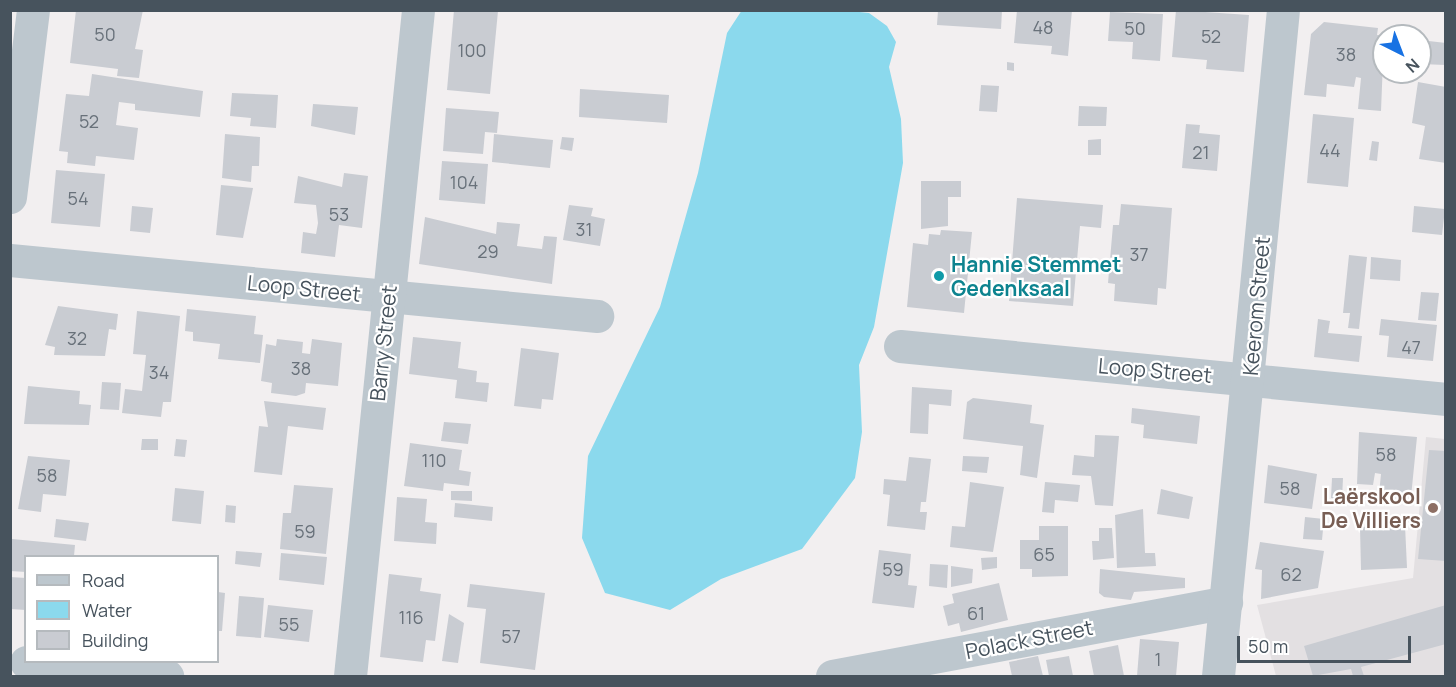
<!DOCTYPE html>
<html>
<head>
<meta charset="utf-8">
<style>
	body { margin:0 }
	#map { position:relative; width:1456px; height:687px; overflow:hidden; background:#f2eff0; font-family:Manrope,sans-serif }
	div>[style] { position:absolute }
	.education>* { inset:0; background:#e3e0e2 }
	.water>* { inset:0; background:#8bd9ed }
	.building>* { inset:0; background:#c9ccd2 }
	.minor>* { height:33px; margin:-16.5px; padding:0 16.5px; transform-origin:16.5px; border-radius:16.5px; background:#bdc7ce }
	.dots>* { width:16px; height:16px; translate:-50% -50%; box-sizing:border-box; border:3px solid #fff; border-radius:50% }
	span { translate:-50% -50%; white-space:nowrap; text-align:center; line-height:1.15; -webkit-text-stroke:4.5px #fff; paint-order:stroke }
	.number-label { font-size:18px; color:#68717a }
	.number-label span { -webkit-text-stroke-width:0 }
	.culture-label { font-size:21px; color:#0d838f; font-weight:700 }
	.left { translate:0 -50%; text-align:left }
	.street-label { font-size:21px; color:#47535d }
	.education-label { font-size:21px; color:#785e54; font-weight:700 }
	.right { translate:-100% -50%; text-align:right }
	.frame { position:absolute; inset:0; border:12px solid #47535d; pointer-events:none }
	.legend { position:absolute; left:24px; top:555px; width:195px; height:108px; box-sizing:border-box; background:#fff; border:2px solid #b5babe; margin:0; padding:8px 10px; list-style:none; font-size:18px; color:#47535d }
	.legend li { display:flex; align-items:center; gap:12px; height:30px }
	.legend b { width:30px; border:2px solid #b5babe }
	.north { position:absolute; left:1372px; top:24px; width:60px; height:60px; box-sizing:border-box; background:#fff; border:2px solid #b5babe; border-radius:50%; rotate:138deg; font-size:16px; font-weight:700; line-height:24px; text-align:center; color:#47535d }
	.north::after { content:''; display:block; margin:auto; width:21px; height:27px; background:#1872e3; clip-path:polygon(50% 0,100% 100%,50% 72%,0 100%) }
	.scale { position:absolute; left:1237px; top:636px; width:174px; height:27px; box-sizing:border-box; border:3px solid #47535d; border-top:0; padding-left:8px; font-size:18px; line-height:21px; white-space:nowrap; color:#47535d; -webkit-text-stroke:4px #fff; paint-order:stroke }
</style>
</head>
<body>
<div id="map">
	<div class="education">
		<i style="clip-path:polygon(1426px 437px,1445px 439px,1445px 676px,1276px 676px,1257px 605px,1413px 578px)"></i>
	</div>
	<div class="water">
		<i style="clip-path:polygon(742px 10px,850px 11px,869px 13px,887px 26px,896px 42px,889px 67px,901px 119px,903px 163px,874px 327px,859px 365px,862px 432px,855px 478px,802px 549px,721px 579px,670px 610px,605px 593px,582px 538px,588px 456px,660px 307px,698px 173px,727px 33px)"></i>
	</div>
	<div class="building">
		<i style="clip-path:polygon(76px 10px,143px 10px,135px 49px,143px 50px,139px 78px,117px 76px,118px 69px,70px 63px)"></i>
		<i style="clip-path:polygon(454px 10px,498px 11px,490px 94px,447px 90px)"></i>
		<i style="clip-path:polygon(938px 10px,1002px 10px,1001px 29px,937px 25px)"></i>
		<i style="clip-path:polygon(1017px 10px,1072px 10px,1068px 56px,1051px 54px,1052px 46px,1014px 43px)"></i>
		<i style="clip-path:polygon(1176px 10px,1249px 15px,1244px 72px,1206px 69px,1207px 60px,1172px 57px)"></i>
		<i style="clip-path:polygon(1110px 12px,1163px 14px,1160px 61px,1132px 59px,1133px 42px,1108px 41px)"></i>
		<i style="clip-path:polygon(1324px 22px,1378px 28px,1377px 35px,1384px 36px,1381px 111px,1358px 109px,1361px 78px,1356px 77px,1354px 87px,1327px 84px,1326px 97px,1304px 95px,1311px 34px)"></i>
		<i style="clip-path:polygon(1420px 40px,1446px 43px,1446px 65px,1420px 64px)"></i>
		<i style="clip-path:polygon(1007px 62px,1014px 63px,1014px 71px,1007px 70px)"></i>
		<i style="clip-path:polygon(92px 74px,203px 91px,200px 117px,135px 110px,135px 104px,119px 102px,116px 125px,138px 128px,134px 160px,96px 156px,95px 166px,67px 163px,68px 152px,59px 151px,66px 94px,89px 96px)"></i>
		<i style="clip-path:polygon(1418px 82px,1446px 87px,1446px 163px,1419px 159px,1425px 126px,1412px 123px)"></i>
		<i style="clip-path:polygon(981px 85px,999px 86px,997px 112px,979px 111px)"></i>
		<i style="clip-path:polygon(580px 89px,669px 95px,667px 123px,579px 117px)"></i>
		<i style="clip-path:polygon(232px 93px,278px 95px,276px 128px,250px 126px,251px 118px,230px 116px)"></i>
		<i style="clip-path:polygon(313px 104px,358px 107px,355px 135px,311px 126px)"></i>
		<i style="clip-path:polygon(1079px 106px,1107px 107px,1106px 126px,1078px 126px)"></i>
		<i style="clip-path:polygon(446px 108px,499px 112px,497px 133px,485px 132px,483px 154px,443px 151px)"></i>
		<i style="clip-path:polygon(1313px 114px,1354px 118px,1348px 187px,1307px 183px)"></i>
		<i style="clip-path:polygon(1186px 124px,1200px 125px,1199px 133px,1220px 135px,1217px 171px,1182px 168px)"></i>
		<i style="clip-path:polygon(225px 134px,260px 137px,259px 166px,252px 166px,251px 182px,222px 178px)"></i>
		<i style="clip-path:polygon(494px 134px,553px 140px,550px 168px,492px 162px)"></i>
		<i style="clip-path:polygon(562px 137px,574px 138px,572px 151px,560px 149px)"></i>
		<i style="clip-path:polygon(1101px 139px,1101px 155px,1088px 155px,1088px 140px)"></i>
		<i style="clip-path:polygon(1372px 141px,1379px 142px,1377px 161px,1369px 160px)"></i>
		<i style="clip-path:polygon(442px 161px,488px 164px,485px 204px,439px 200px)"></i>
		<i style="clip-path:polygon(56px 170px,105px 174px,100px 227px,51px 223px)"></i>
		<i style="clip-path:polygon(344px 173px,368px 176px,362px 228px,339px 225px,335px 257px,301px 253px,303px 232px,316px 234px,318px 223px,316px 205px,294px 203px,298px 176px,342px 187px)"></i>
		<i style="clip-path:polygon(921px 181px,961px 181px,961px 197px,948px 197px,948px 226px,921px 229px)"></i>
		<i style="clip-path:polygon(221px 185px,253px 188px,243px 238px,216px 235px)"></i>
		<i style="clip-path:polygon(1017px 198px,1103px 205px,1101px 228px,1080px 226px,1073px 306px,1009px 301px)"></i>
		<i style="clip-path:polygon(1121px 204px,1172px 208px,1166px 289px,1158px 288px,1157px 305px,1114px 301px,1115px 284px,1108px 283px,1113px 225px,1119px 225px)"></i>
		<i style="clip-path:polygon(569px 205px,593px 208px,591px 216px,605px 219px,600px 246px,563px 240px)"></i>
		<i style="clip-path:polygon(132px 206px,153px 208px,150px 233px,130px 231px)"></i>
		<i style="clip-path:polygon(1414px 206px,1445px 209px,1442px 235px,1412px 232px)"></i>
		<i style="clip-path:polygon(425px 217px,496px 234px,497px 222px,520px 224px,517px 246px,542px 249px,544px 236px,557px 237px,552px 284px,419px 264px)"></i>
		<i style="clip-path:polygon(941px 230px,972px 232px,964px 313px,907px 307px,913px 243px,928px 245px,929px 234px,940px 235px)"></i>
		<i style="clip-path:polygon(1349px 255px,1367px 257px,1359px 329px,1348px 328px,1350px 313px,1343px 313px)"></i>
		<i style="clip-path:polygon(1371px 257px,1401px 260px,1400px 281px,1370px 279px)"></i>
		<i style="clip-path:polygon(1421px 292px,1439px 293px,1436px 321px,1418px 320px)"></i>
		<i style="clip-path:polygon(58px 306px,118px 314px,116px 330px,109px 329px,105px 356px,54px 355px,55px 347px,45px 345px)"></i>
		<i style="clip-path:polygon(187px 309px,256px 316px,254px 334px,263px 335px,260px 363px,218px 359px,220px 344px,193px 341px,193px 332px,185px 331px)"></i>
		<i style="clip-path:polygon(137px 311px,180px 316px,171px 402px,163px 402px,161px 417px,122px 413px,125px 389px,142px 391px,146px 355px,133px 354px)"></i>
		<i style="clip-path:polygon(1318px 319px,1330px 321px,1328px 333px,1362px 336px,1359px 362px,1314px 357px)"></i>
		<i style="clip-path:polygon(1381px 319px,1437px 325px,1433px 361px,1387px 357px,1389px 336px,1379px 335px)"></i>
		<i style="clip-path:polygon(413px 337px,461px 342px,458px 368px,477px 371px,476px 382px,489px 383px,487px 402px,455px 398px,457px 380px,409px 374px)"></i>
		<i style="clip-path:polygon(277px 339px,303px 342px,302px 353px,310px 354px,312px 339px,342px 343px,338px 386px,306px 383px,305px 393px,296px 396px,271px 393px,272px 383px,261px 381px,266px 344px,276px 346px)"></i>
		<i style="clip-path:polygon(521px 348px,559px 353px,553px 400px,542px 399px,541px 409px,514px 406px)"></i>
		<i style="clip-path:polygon(102px 382px,121px 383px,119px 410px,100px 409px)"></i>
		<i style="clip-path:polygon(28px 386px,80px 391px,79px 404px,91px 405px,89px 425px,24px 424px)"></i>
		<i style="clip-path:polygon(912px 387px,952px 390px,951px 406px,929px 404px,928px 434px,910px 433px)"></i>
		<i style="clip-path:polygon(973px 398px,1032px 405px,1030px 423px,1044px 425px,1037px 478px,1020px 475px,1023px 446px,963px 439px,967px 402px)"></i>
		<i style="clip-path:polygon(264px 401px,326px 408px,323px 430px,288px 426px,282px 475px,254px 472px,259px 426px,268px 427px)"></i>
		<i style="clip-path:polygon(1132px 408px,1200px 416px,1197px 444px,1143px 438px,1144px 425px,1131px 423px)"></i>
		<i style="clip-path:polygon(444px 422px,471px 424px,468px 444px,441px 441px)"></i>
		<i style="clip-path:polygon(1359px 432px,1417px 437px,1411px 497px,1379px 494px,1381px 474px,1375px 473px,1373px 485px,1357px 484px)"></i>
		<i style="clip-path:polygon(1095px 435px,1119px 436px,1113px 506px,1095px 505px,1091px 476px,1072px 475px,1074px 455px,1094px 457px)"></i>
		<i style="clip-path:polygon(142px 439px,158px 439px,158px 450px,141px 450px)"></i>
		<i style="clip-path:polygon(176px 439px,187px 440px,185px 457px,174px 456px)"></i>
		<i style="clip-path:polygon(410px 443px,462px 450px,459px 470px,471px 472px,469px 486px,444px 483px,443px 491px,404px 486px)"></i>
		<i style="clip-path:polygon(1429px 450px,1446px 451px,1446px 561px,1418px 559px)"></i>
		<i style="clip-path:polygon(28px 456px,70px 460px,66px 496px,43px 494px,41px 512px,18px 509px)"></i>
		<i style="clip-path:polygon(963px 456px,989px 457px,987px 473px,962px 471px)"></i>
		<i style="clip-path:polygon(909px 457px,931px 459px,926px 502px,921px 502px,920px 512px,927px 512px,925px 530px,887px 526px,890px 495px,883px 494px,884px 479px,906px 481px)"></i>
		<i style="clip-path:polygon(1268px 465px,1317px 474px,1312px 509px,1264px 503px)"></i>
		<i style="clip-path:polygon(1332px 478px,1343px 478px,1342px 499px,1331px 498px)"></i>
		<i style="clip-path:polygon(970px 482px,1004px 487px,993px 552px,950px 547px,952px 526px,965px 527px)"></i>
		<i style="clip-path:polygon(1045px 482px,1080px 485px,1078px 502px,1055px 500px,1054px 513px,1042px 512px)"></i>
		<i style="clip-path:polygon(294px 485px,333px 488px,326px 554px,280px 549px,283px 513px,291px 513px)"></i>
		<i style="clip-path:polygon(175px 488px,204px 491px,201px 524px,172px 521px)"></i>
		<i style="clip-path:polygon(1161px 489px,1193px 497px,1189px 519px,1157px 514px)"></i>
		<i style="clip-path:polygon(451px 491px,472px 491px,472px 501px,451px 500px)"></i>
		<i style="clip-path:polygon(397px 497px,427px 499px,425px 522px,437px 523px,436px 544px,394px 541px)"></i>
		<i style="clip-path:polygon(455px 503px,493px 507px,492px 521px,454px 517px)"></i>
		<i style="clip-path:polygon(226px 505px,236px 506px,235px 523px,225px 522px)"></i>
		<i style="clip-path:polygon(1143px 509px,1145px 553px,1155px 553px,1156px 566px,1117px 568px,1115px 515px)"></i>
		<i style="clip-path:polygon(1305px 517px,1324px 519px,1322px 540px,1303px 539px)"></i>
		<i style="clip-path:polygon(56px 519px,89px 523px,86px 541px,54px 537px)"></i>
		<i style="clip-path:polygon(1405px 525px,1407px 568px,1361px 570px,1360px 527px)"></i>
		<i style="clip-path:polygon(1039px 526px,1068px 526px,1068px 576px,1032px 577px,1032px 569px,1020px 569px,1020px 540px,1039px 540px)"></i>
		<i style="clip-path:polygon(1099px 528px,1112px 528px,1114px 558px,1093px 560px,1092px 541px,1099px 541px)"></i>
		<i style="clip-path:polygon(12px 539px,75px 545px,74px 556px,26px 556px,26px 572px,10px 571px)"></i>
		<i style="clip-path:polygon(1260px 542px,1324px 551px,1318px 588px,1261px 599px,1262px 570px,1255px 569px)"></i>
		<i style="clip-path:polygon(879px 550px,911px 554px,908px 585px,917px 586px,914px 608px,872px 603px)"></i>
		<i style="clip-path:polygon(236px 551px,262px 553px,260px 567px,235px 564px)"></i>
		<i style="clip-path:polygon(281px 553px,327px 557px,324px 585px,279px 580px)"></i>
		<i style="clip-path:polygon(997px 557px,997px 568px,982px 570px,981px 558px)"></i>
		<i style="clip-path:polygon(930px 564px,948px 565px,947px 588px,929px 586px)"></i>
		<i style="clip-path:polygon(951px 566px,973px 569px,972px 583px,951px 587px)"></i>
		<i style="clip-path:polygon(1100px 569px,1185px 578px,1185px 588px,1134px 592px,1131px 600px,1104px 597px,1099px 593px)"></i>
		<i style="clip-path:polygon(389px 574px,422px 578px,420px 591px,441px 594px,435px 641px,426px 640px,423px 662px,380px 657px)"></i>
		<i style="clip-path:polygon(10px 577px,26px 578px,26px 610px,10px 609px)"></i>
		<i style="clip-path:polygon(999px 583px,1008px 620px,961px 632px,959px 623px,948px 626px,943px 606px,954px 603px,952px 594px)"></i>
		<i style="clip-path:polygon(470px 584px,545px 593px,535px 670px,480px 663px,486px 609px,467px 607px)"></i>
		<i style="clip-path:polygon(218px 592px,225px 593px,222px 631px,218px 631px)"></i>
		<i style="clip-path:polygon(239px 596px,264px 598px,261px 638px,236px 636px)"></i>
		<i style="clip-path:polygon(268px 605px,313px 610px,309px 642px,264px 637px)"></i>
		<i style="clip-path:polygon(1446px 605px,1446px 644px,1361px 667px,1364px 676px,1353px 676px,1351px 669px,1313px 676px,1304px 646px)"></i>
		<i style="clip-path:polygon(449px 614px,464px 623px,458px 663px,442px 661px)"></i>
		<i style="clip-path:polygon(1140px 639px,1179px 642px,1176px 676px,1137px 676px)"></i>
		<i style="clip-path:polygon(1118px 645px,1124px 676px,1094px 676px,1089px 651px)"></i>
		<i style="clip-path:polygon(1038px 656px,1043px 676px,1012px 676px,1009px 662px)"></i>
		<i style="clip-path:polygon(1069px 656px,1073px 676px,1049px 676px,1046px 660px)"></i>
	</div>
	<div class="minor">
		<i style="left:10px;top:197px;width:188px;rotate:-83deg"></i>
		<i style="left:10px;top:260px;width:590px;rotate:5.45deg"></i>
		<i style="left:900px;top:346px;width:549px;rotate:5.54deg"></i>
		<i style="left:26px;top:662px;width:142px;rotate:5.7deg"></i>
		<i style="left:350px;top:676px;width:669px;rotate:-84.17deg"></i>
		<i style="left:832px;top:676px;width:401px;rotate:-10.6deg"></i>
		<i style="left:1218px;top:676px;width:669px;rotate:-84.43deg"></i>
	</div>
	<div class="dots">
		<i style="left:939px;top:276px;background:#0f9aa8"></i>
		<i style="left:1433px;top:508px;background:#8d6e63"></i>
	</div>
	<div class="number-label">
		<span style="left:1043px;top:27px">48</span>
		<span style="left:1135px;top:28px">50</span>
		<span style="left:105px;top:34px">50</span>
		<span style="left:1211px;top:36px">52</span>
		<span style="left:472px;top:50px">100</span>
		<span style="left:1346px;top:54px">38</span>
		<span style="left:89px;top:121px">52</span>
		<span style="left:1330px;top:150px">44</span>
		<span style="left:1201px;top:152px">21</span>
		<span style="left:464px;top:182px">104</span>
		<span style="left:78px;top:198px">54</span>
		<span style="left:339px;top:214px">53</span>
		<span style="left:584px;top:229px">31</span>
		<span style="left:488px;top:251px">29</span>
		<span style="left:1139px;top:254px">37</span>
		<span style="left:77px;top:338px">32</span>
		<span style="left:1411px;top:347px">47</span>
		<span style="left:301px;top:368px">38</span>
		<span style="left:159px;top:372px">34</span>
		<span style="left:1386px;top:454px">58</span>
		<span style="left:434px;top:460px">110</span>
		<span style="left:47px;top:475px">58</span>
		<span style="left:1290px;top:488px">58</span>
		<span style="left:305px;top:531px">59</span>
		<span style="left:1044px;top:554px">65</span>
		<span style="left:893px;top:569px">59</span>
		<span style="left:1291px;top:574px">62</span>
		<span style="left:976px;top:613px">61</span>
		<span style="left:411px;top:617px">116</span>
		<span style="left:289px;top:624px">55</span>
		<span style="left:511px;top:636px">57</span>
		<span style="left:1158px;top:659px">1</span>
	</div>
	<div class="culture-label">
		<span class="left" style="left:951px;top:276px">Hannie Stemmet<br>Gedenksaal</span>
	</div>
	<div class="street-label">
		<span style="left:304px;top:288px;rotate:6deg">Loop Street</span>
		<span style="left:1256px;top:306px;rotate:-85deg">Keerom Street</span>
		<span style="left:383px;top:343px;rotate:-84deg">Barry Street</span>
		<span style="left:1155px;top:370px;rotate:5deg">Loop Street</span>
		<span style="left:1029px;top:639px;rotate:-11deg">Polack Street</span>
	</div>
	<div class="education-label">
		<span class="right" style="left:1421px;top:508px">Laërskool<br>De Villiers</span>
	</div>
	<div class="frame"></div>
	<ul class="legend">
	<li><b style="height:8px;background:#bdc7ce"></b>Road</li>
	<li><b style="height:16px;background:#8bd9ed"></b>Water</li>
	<li><b style="height:16px;background:#c9ccd2"></b>Building</li>
	</ul>
	<div class="north">N</div>
	<div class="scale">50 m</div>
</div>
</body>
</html>
